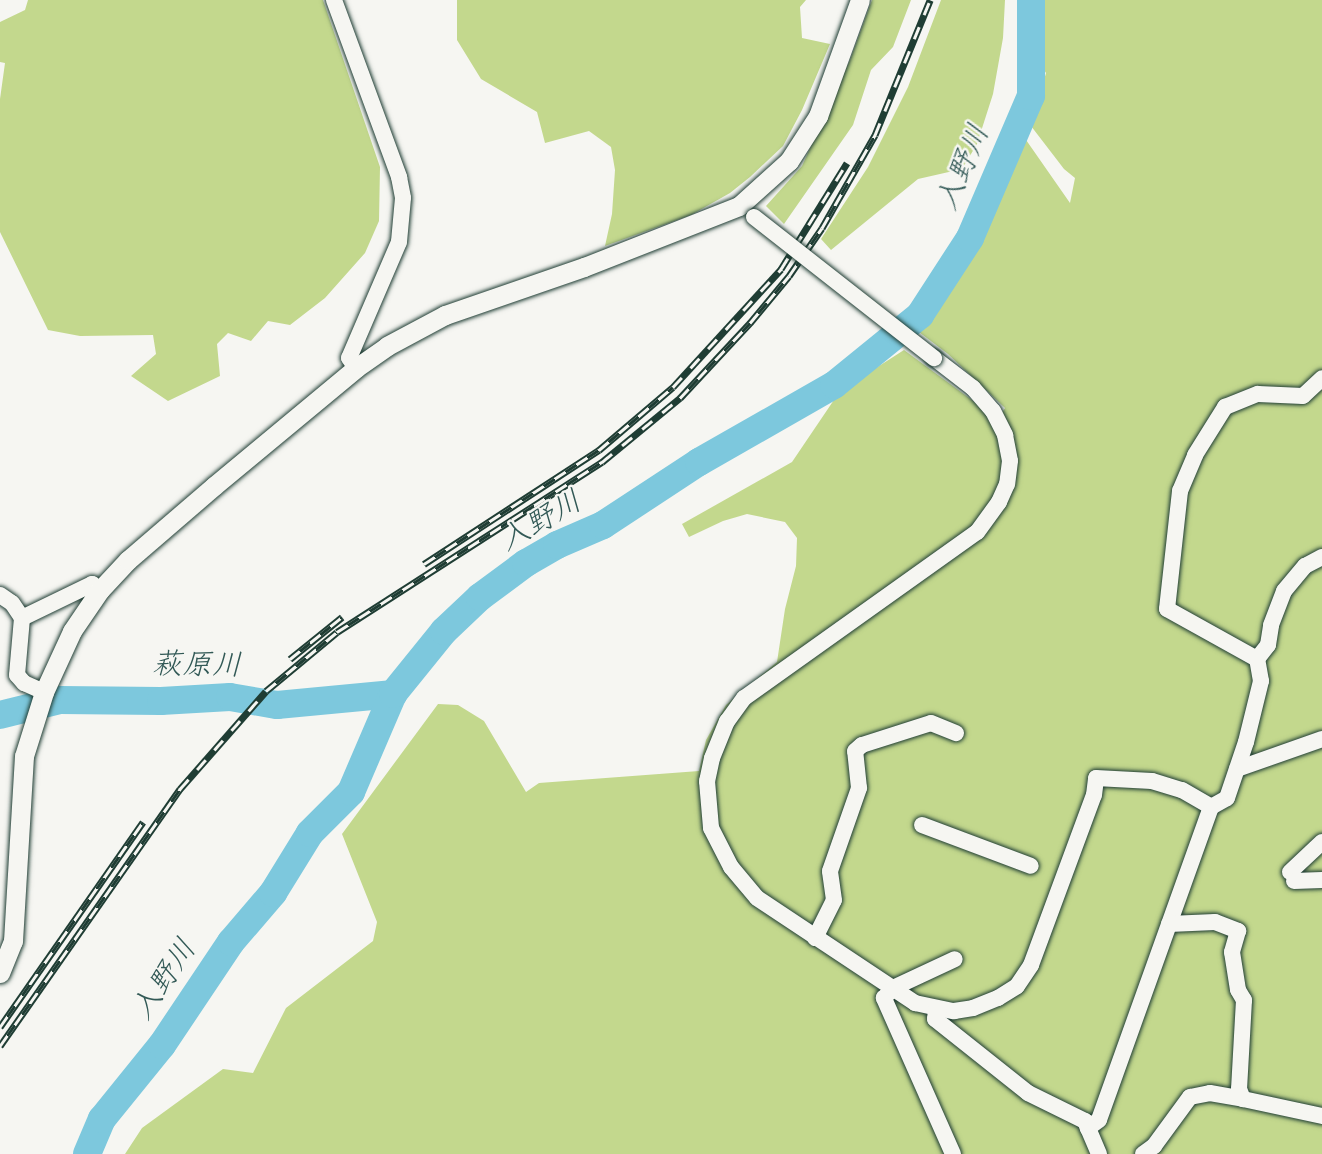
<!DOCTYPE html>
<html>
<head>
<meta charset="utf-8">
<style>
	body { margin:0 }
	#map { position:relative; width:1322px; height:1154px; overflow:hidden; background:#f6f6f2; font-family:Mynerve,"Klee One",sans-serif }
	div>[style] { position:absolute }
	.green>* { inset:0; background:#c3d88d }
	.river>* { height:28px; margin:-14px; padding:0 14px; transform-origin:14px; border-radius:14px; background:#7dc8dd }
	.roads { filter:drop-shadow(0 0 2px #1f3d34) drop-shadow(0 0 2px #1f3d34) }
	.minor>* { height:16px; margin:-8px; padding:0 8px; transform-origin:8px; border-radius:8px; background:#f6f6f2 }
	.major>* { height:19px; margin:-9.5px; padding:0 9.5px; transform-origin:9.5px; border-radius:9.5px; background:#f6f6f2 }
	.rail>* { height:7px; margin-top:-3.5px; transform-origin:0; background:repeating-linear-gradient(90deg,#f6f6f2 0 13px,#1f3d34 0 26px); box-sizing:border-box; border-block:2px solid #1f3d34 }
	.bridges { filter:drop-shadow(0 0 2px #1f3d34) drop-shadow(0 0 2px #1f3d34) }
	.minor-bridge>* { height:16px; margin:-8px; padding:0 8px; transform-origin:8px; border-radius:8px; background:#f6f6f2 }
	span { translate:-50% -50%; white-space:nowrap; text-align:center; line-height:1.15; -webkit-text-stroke:5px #f6f6f2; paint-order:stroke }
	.water-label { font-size:30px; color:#325956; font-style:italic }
</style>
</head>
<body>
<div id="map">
	<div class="green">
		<i style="clip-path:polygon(28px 0,323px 0,380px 167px,379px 221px,365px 253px,325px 298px,290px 325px,268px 321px,251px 341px,228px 333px,217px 344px,220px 376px,168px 401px,131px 376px,156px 354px,153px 335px,80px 336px,48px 330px,0 232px,0 99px,5px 63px,0 62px,0 22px,25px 10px)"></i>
		<i style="clip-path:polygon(457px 0,806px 0,800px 7px,802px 38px,830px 44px,802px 110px,783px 146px,750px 177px,730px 193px,691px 215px,605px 246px,612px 214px,615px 170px,611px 147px,589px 131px,545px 143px,537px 112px,481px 79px,457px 40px)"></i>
		<i style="clip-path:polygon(872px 0,911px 0,893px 47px,871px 70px,853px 125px,784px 224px,766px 206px,802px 166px,850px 60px)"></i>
		<i style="clip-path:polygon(941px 0,1005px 0,1003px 38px,993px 94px,977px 144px,962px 169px,918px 179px,831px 250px,821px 239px,868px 167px,908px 87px)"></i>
		<i style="clip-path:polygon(1035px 0,1322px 0,1322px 1154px,125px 1154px,142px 1128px,223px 1069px,253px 1073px,286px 1008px,373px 941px,377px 922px,342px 834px,438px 704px,458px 705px,484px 721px,526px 792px,539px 783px,699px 771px,706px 740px,726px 705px,777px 662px,785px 609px,796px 566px,797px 538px,785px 522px,747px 514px,723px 521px,689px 537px,682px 524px,792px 462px,840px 391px,904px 350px,980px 406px,994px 426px,1005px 408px,948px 354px,915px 329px,965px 269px,1024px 137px,1070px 203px,1075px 178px,1064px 169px,1031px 126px,1046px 73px,1034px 56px,1031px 23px)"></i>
	</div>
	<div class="river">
		<i style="left:0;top:715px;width:62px;rotate:-14deg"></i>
		<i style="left:60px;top:700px;width:101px;rotate:0.6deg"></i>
		<i style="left:161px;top:701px;width:69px;rotate:-3.3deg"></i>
		<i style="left:230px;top:697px;width:48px;rotate:9.7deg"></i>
		<i style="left:277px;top:705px;width:117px;rotate:-5.4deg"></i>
		<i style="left:87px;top:1154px;width:38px;rotate:-67deg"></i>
		<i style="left:102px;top:1119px;width:95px;rotate:-51deg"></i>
		<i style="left:162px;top:1045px;width:124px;rotate:-56.2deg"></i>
		<i style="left:231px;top:942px;width:65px;rotate:-49.4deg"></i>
		<i style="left:273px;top:893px;width:70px;rotate:-58.3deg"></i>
		<i style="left:310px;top:833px;width:58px;rotate:-45deg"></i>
		<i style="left:351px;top:792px;width:107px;rotate:-66.8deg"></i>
		<i style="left:393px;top:694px;width:81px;rotate:-51deg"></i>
		<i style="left:444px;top:631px;width:50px;rotate:-43.4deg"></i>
		<i style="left:480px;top:597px;width:57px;rotate:-36.5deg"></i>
		<i style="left:526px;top:563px;width:36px;rotate:-30deg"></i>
		<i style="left:557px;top:545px;width:50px;rotate:-23.5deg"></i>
		<i style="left:603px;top:525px;width:115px;rotate:-33.3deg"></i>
		<i style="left:699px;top:462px;width:155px;rotate:-29.7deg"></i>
		<i style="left:834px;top:385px;width:111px;rotate:-39.1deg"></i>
		<i style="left:920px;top:315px;width:92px;rotate:-57deg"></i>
		<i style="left:970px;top:238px;width:155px;rotate:-66.8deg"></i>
		<i style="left:1031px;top:96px;width:96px;rotate:-90deg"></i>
	</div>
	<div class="roads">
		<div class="minor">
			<i style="left:334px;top:0;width:189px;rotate:69.8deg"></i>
			<i style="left:399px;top:177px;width:21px;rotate:79deg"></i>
			<i style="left:403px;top:198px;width:44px;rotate:95.2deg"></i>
			<i style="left:399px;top:242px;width:126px;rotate:113.3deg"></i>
			<i style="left:349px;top:358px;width:12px;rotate:55deg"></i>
			<i style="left:934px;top:358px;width:49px;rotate:37.6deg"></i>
			<i style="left:973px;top:388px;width:30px;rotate:49deg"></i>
			<i style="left:993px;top:411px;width:27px;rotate:63deg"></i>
			<i style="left:1005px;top:435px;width:26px;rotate:79deg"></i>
			<i style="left:1010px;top:461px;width:23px;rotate:97deg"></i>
			<i style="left:1007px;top:484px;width:20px;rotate:114deg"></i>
			<i style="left:999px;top:502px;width:37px;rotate:126deg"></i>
			<i style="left:977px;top:532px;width:286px;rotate:144.5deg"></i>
			<i style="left:744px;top:698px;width:29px;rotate:126deg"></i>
			<i style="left:727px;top:721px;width:40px;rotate:112deg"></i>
			<i style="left:712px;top:758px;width:24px;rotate:102deg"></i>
			<i style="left:707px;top:781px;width:47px;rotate:85.1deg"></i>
			<i style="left:711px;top:828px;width:44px;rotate:62.9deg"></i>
			<i style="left:731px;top:867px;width:40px;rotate:50deg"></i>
			<i style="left:757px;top:898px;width:190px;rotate:33.6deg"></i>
			<i style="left:915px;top:1003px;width:40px;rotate:12deg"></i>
			<i style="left:954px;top:1011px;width:19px;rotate:-9deg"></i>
			<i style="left:973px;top:1008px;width:27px;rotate:-22deg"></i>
			<i style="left:998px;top:998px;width:22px;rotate:-32deg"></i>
			<i style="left:1017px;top:986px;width:25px;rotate:-56deg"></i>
			<i style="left:1031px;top:965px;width:181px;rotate:-69.7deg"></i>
			<i style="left:1094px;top:795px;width:17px;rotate:-83deg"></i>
			<i style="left:1096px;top:778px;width:56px;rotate:3.1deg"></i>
			<i style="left:1152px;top:781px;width:31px;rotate:17deg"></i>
			<i style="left:1182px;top:790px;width:34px;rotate:30deg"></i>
			<i style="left:1211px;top:807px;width:332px;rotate:109.7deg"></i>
			<i style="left:1099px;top:1120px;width:14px;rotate:144deg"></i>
			<i style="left:0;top:595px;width:14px;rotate:34deg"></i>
			<i style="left:12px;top:603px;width:18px;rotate:56deg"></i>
			<i style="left:22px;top:618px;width:57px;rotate:95deg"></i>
			<i style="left:17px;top:675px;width:11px;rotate:49deg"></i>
			<i style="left:24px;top:683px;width:22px;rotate:24deg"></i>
			<i style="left:22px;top:618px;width:78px;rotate:-25.9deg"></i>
			<i style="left:92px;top:584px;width:10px;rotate:37deg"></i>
			<i style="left:1257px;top:659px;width:18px;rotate:-52deg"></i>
			<i style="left:1268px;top:645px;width:20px;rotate:-81deg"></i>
			<i style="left:1271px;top:625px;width:36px;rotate:-69deg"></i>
			<i style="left:1284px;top:591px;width:33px;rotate:-50deg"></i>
			<i style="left:1305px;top:566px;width:19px;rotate:-28deg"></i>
			<i style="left:1237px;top:769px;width:90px;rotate:-19.4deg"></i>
			<i style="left:1211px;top:807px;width:18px;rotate:-29deg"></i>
			<i style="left:1227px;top:798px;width:59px;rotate:-71.3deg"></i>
			<i style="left:1246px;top:742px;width:63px;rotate:-76.2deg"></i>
			<i style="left:1261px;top:681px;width:22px;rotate:-100deg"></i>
			<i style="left:1257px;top:659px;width:103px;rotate:-150.9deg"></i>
			<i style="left:1167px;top:609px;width:119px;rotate:-83.7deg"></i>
			<i style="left:1180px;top:491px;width:39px;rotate:-67deg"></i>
			<i style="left:1195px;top:455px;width:57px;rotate:-58deg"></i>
			<i style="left:1225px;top:407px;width:35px;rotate:-22deg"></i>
			<i style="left:1258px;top:394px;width:45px;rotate:2.5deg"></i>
			<i style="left:1303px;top:396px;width:26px;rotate:-43deg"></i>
			<i style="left:922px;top:825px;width:116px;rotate:20.6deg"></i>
			<i style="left:1290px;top:872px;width:44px;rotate:-43.2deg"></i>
			<i style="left:1294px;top:881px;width:28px;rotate:-2deg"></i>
			<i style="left:1169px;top:924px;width:46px;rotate:-2.5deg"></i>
			<i style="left:1215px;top:922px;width:25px;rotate:21deg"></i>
			<i style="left:1238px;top:931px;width:22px;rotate:106deg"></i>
			<i style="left:1232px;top:952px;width:38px;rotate:81deg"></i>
			<i style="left:1238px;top:990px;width:12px;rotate:59deg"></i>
			<i style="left:1244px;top:1000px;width:89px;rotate:93.2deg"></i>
			<i style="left:1239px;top:1089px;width:11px;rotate:68deg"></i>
			<i style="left:1243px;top:1099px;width:81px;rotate:12.1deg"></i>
			<i style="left:815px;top:938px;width:42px;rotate:-63.4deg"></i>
			<i style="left:834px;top:900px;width:29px;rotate:-98deg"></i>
			<i style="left:830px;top:871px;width:88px;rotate:-70.7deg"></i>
			<i style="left:859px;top:788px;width:37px;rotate:-96deg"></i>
			<i style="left:855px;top:751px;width:9px;rotate:-41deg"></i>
			<i style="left:862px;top:745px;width:72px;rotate:-17.7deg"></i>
			<i style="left:931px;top:723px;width:27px;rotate:22deg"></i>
			<i style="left:936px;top:1010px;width:9px;rotate:96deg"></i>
			<i style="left:935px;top:1019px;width:119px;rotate:38.5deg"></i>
			<i style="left:1028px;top:1093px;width:64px;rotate:26.2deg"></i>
			<i style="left:1085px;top:1121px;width:36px;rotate:67deg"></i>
			<i style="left:953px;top:1154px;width:171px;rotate:-113.9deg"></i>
			<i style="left:884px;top:998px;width:13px;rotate:-48deg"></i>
			<i style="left:893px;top:988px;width:68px;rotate:-25.1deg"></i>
			<i style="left:1143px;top:1154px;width:14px;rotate:-36deg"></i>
			<i style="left:1154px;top:1146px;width:61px;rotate:-53.7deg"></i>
			<i style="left:1190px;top:1097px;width:20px;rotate:-11deg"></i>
			<i style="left:1210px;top:1093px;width:34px;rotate:10deg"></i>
		</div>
		<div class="major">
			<i style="left:0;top:973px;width:35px;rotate:-68deg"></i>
			<i style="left:13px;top:941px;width:185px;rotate:-86.6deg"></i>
			<i style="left:24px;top:756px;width:67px;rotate:-72.6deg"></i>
			<i style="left:44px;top:692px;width:67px;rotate:-65.3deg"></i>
			<i style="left:72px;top:631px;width:50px;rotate:-55.7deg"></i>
			<i style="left:100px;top:590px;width:41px;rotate:-47deg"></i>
			<i style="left:128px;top:560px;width:113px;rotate:-40.7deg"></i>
			<i style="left:214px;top:486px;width:185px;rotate:-39.7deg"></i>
			<i style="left:356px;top:368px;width:38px;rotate:-35deg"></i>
			<i style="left:387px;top:346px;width:66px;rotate:-28.1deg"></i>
			<i style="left:445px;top:315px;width:147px;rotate:-19.1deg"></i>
			<i style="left:584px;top:267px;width:167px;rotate:-21.5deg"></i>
			<i style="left:739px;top:206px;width:67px;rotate:-42deg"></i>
			<i style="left:789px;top:161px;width:54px;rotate:-57.2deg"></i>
			<i style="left:818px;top:116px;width:123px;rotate:-70.1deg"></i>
		</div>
	</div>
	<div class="rail">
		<i style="left:424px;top:564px;width:209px;rotate:-33.1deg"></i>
		<i style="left:599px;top:450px;width:97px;rotate:-40.4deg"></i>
		<i style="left:673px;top:387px;width:160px;rotate:-47.5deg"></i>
		<i style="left:781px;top:269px;width:125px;rotate:-58.1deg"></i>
		<i style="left:290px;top:659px;width:67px;rotate:-38.9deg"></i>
		<i style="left:0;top:1027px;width:250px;rotate:-55.1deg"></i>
		<i style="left:0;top:1046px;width:314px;rotate:-55deg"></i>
		<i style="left:180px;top:789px;width:130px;rotate:-48.7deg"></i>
		<i style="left:266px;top:691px;width:92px;rotate:-39.7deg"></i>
		<i style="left:337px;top:632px;width:315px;rotate:-32.7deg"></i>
		<i style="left:602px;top:462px;width:101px;rotate:-39.4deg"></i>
		<i style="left:680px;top:398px;width:103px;rotate:-47deg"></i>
		<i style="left:750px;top:323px;width:61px;rotate:-50.3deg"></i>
		<i style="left:789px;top:276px;width:58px;rotate:-55.5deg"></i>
		<i style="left:822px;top:228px;width:107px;rotate:-60.3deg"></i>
		<i style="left:875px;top:135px;width:146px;rotate:-67.8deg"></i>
	</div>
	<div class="bridges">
		<div class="minor-bridge">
			<i style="left:754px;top:217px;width:229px;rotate:38.1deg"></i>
		</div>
	</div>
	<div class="water-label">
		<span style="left:964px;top:168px;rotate:-67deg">入野川</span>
		<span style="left:541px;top:522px;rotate:-30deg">入野川</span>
		<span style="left:197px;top:666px;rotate:1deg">萩原川</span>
		<span style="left:165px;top:980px;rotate:-56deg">入野川</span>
	</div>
</div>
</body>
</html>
